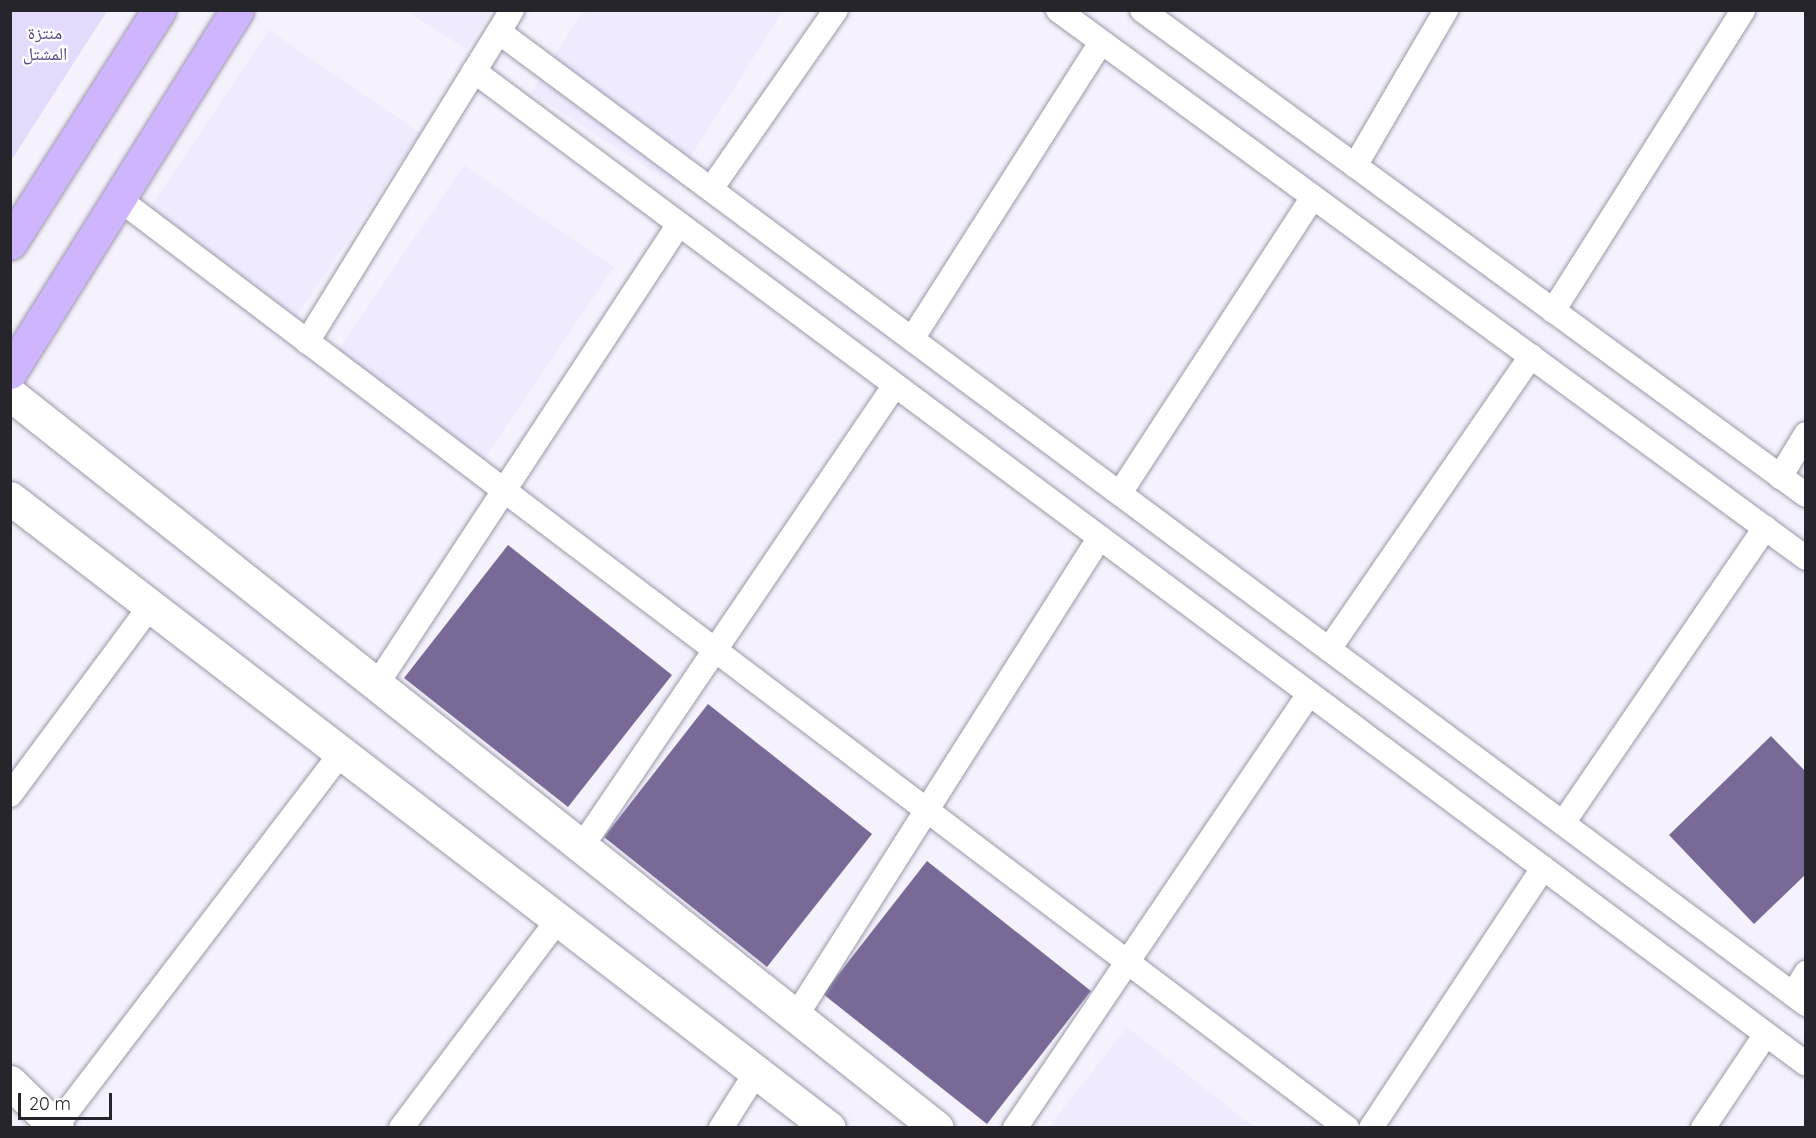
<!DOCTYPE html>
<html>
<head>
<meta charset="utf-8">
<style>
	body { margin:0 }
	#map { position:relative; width:1816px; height:1138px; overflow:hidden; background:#f5f2fd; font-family:Quicksand,"Noto Naskh Arabic",sans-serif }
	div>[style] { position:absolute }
	.built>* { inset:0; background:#efeafe }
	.green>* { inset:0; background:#e4dbfc }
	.building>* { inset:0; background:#786997 }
	.roads { filter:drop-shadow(0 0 2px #9c97a8) drop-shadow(0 0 2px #9c97a8) }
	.minor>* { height:24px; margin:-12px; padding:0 12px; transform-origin:12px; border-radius:12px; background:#fff }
	.secondary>* { height:33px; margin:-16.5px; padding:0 16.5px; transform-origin:16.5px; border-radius:16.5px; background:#fff }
	.primary>* { height:33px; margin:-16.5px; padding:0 16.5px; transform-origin:16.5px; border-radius:16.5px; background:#cfb5fd }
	span { translate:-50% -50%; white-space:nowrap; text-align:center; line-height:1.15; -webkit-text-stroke:4.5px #fff; paint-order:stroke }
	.park-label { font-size:18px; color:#5d4786 }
	.frame { position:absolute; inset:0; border:12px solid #27252c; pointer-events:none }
	.scale { position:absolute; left:18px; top:1093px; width:94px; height:27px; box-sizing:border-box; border:3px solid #27252c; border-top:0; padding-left:8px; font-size:18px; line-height:21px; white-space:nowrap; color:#27252c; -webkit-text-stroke:4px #fff; paint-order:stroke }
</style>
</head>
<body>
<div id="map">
	<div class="built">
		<i style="clip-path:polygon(407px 11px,491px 11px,466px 49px)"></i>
		<i style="clip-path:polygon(583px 11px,783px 11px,673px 184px,531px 93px)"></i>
		<i style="clip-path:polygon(269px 30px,420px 133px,289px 327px,139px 224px)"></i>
		<i style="clip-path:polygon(464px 165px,614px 267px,483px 461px,333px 358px)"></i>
		<i style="clip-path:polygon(1127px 1027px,1254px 1127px,1049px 1127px)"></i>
	</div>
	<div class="green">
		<i style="clip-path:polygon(11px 10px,107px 11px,11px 161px,10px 11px)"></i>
	</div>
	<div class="building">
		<i style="clip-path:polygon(508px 545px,672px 675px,568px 807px,404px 678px)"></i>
		<i style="clip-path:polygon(708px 704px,872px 834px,767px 967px,604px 837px)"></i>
		<i style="clip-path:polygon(1771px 736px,1806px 772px,1806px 874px,1754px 924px,1669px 835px)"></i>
		<i style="clip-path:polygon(927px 861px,1091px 991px,987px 1124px,823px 994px)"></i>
	</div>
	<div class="roads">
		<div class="minor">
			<i style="left:1058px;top:10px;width:927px;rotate:36.23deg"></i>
			<i style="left:1142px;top:10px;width:822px;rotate:36.15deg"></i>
			<i style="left:499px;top:32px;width:1629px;rotate:36.64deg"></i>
			<i style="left:474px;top:71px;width:1661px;rotate:36.7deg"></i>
			<i style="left:1355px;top:166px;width:181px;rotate:-59.7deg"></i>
			<i style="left:711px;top:189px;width:218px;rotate:-55.1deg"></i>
			<i style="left:119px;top:199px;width:1540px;rotate:37.11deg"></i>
			<i style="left:1553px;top:311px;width:356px;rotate:-57.7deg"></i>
			<i style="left:912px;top:339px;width:352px;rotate:-57.5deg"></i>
			<i style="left:307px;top:342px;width:390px;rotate:-58.3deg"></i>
			<i style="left:1780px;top:477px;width:50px;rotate:-58.8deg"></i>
			<i style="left:1120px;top:493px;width:353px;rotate:-56.9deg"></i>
			<i style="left:1329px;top:649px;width:356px;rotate:-55.4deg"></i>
			<i style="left:377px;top:684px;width:550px;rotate:-56.71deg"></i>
			<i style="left:10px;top:795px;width:237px;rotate:-53.4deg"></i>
			<i style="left:1563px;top:823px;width:358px;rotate:-55.6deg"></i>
			<i style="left:582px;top:846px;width:557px;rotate:-55.83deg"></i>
			<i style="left:1793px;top:994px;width:25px;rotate:-58deg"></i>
			<i style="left:796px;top:1016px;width:567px;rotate:-57.6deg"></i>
			<i style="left:56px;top:1126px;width:472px;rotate:-52.6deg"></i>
			<i style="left:401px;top:1128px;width:264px;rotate:-53deg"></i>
			<i style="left:721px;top:1128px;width:67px;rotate:-57.7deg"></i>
			<i style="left:1015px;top:1128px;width:524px;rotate:-55.89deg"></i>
			<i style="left:1371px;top:1128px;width:312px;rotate:-56.5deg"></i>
			<i style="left:1703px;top:1128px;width:113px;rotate:-56.2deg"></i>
		</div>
		<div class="secondary">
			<i style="left:10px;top:394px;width:1182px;rotate:38.37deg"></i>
			<i style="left:10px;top:498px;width:1033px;rotate:37.57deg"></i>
			<i style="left:10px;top:1082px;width:66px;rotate:44.4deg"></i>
		</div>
		<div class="primary">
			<i style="left:10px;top:243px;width:277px;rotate:-57.4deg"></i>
			<i style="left:10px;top:372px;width:427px;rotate:-57.9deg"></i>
		</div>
	</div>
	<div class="park-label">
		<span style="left:45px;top:44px">منتزة<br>المشتل</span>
	</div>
	<div class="frame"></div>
	<div class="scale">20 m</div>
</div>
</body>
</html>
